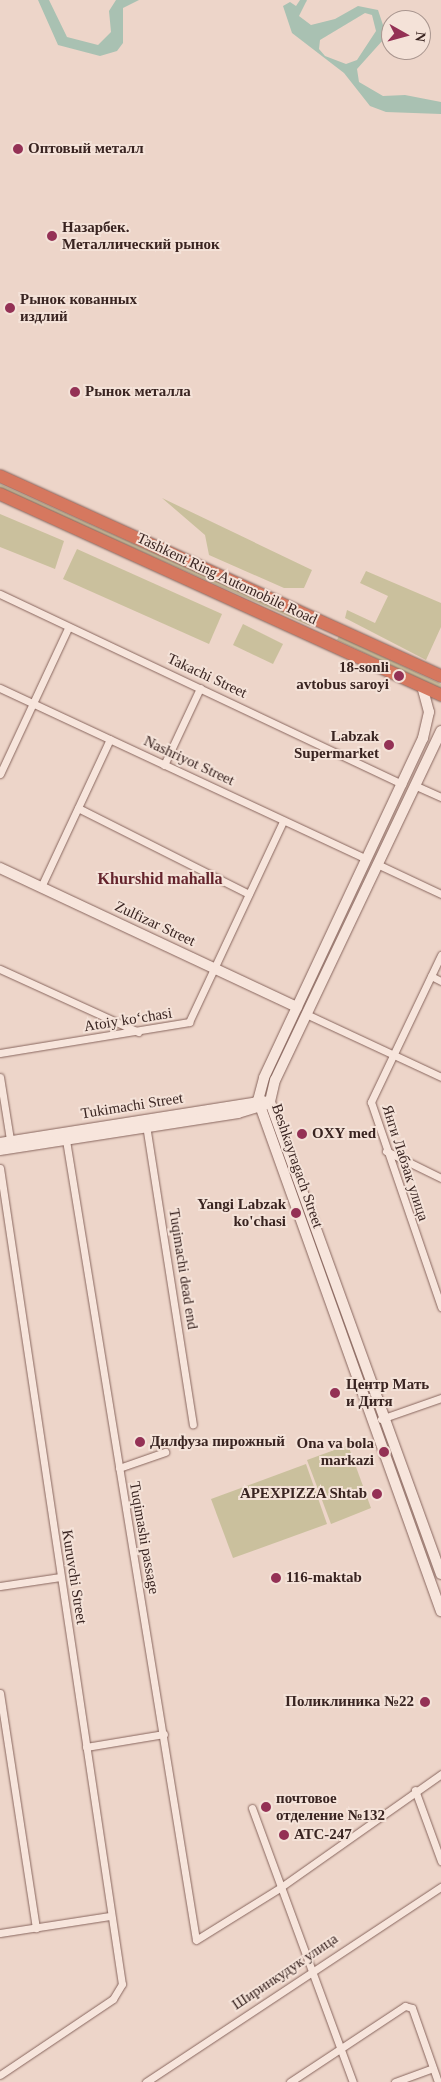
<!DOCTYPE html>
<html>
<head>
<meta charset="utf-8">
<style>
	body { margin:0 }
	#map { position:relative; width:441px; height:2082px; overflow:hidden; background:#edd5c9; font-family:Georgia,serif }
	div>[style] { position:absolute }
	.green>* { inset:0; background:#cac09d }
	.water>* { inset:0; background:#a9c1b2 }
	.roads { filter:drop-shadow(0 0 1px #88665e) drop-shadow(0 0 1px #88665e) }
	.street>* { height:7px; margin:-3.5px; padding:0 3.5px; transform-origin:3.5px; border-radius:3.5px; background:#f7e5dc }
	.secondary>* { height:10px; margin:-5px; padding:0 5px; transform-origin:5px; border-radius:5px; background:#f7e5dc }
	.highway>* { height:12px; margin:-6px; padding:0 6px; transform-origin:6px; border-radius:6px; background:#d6785f }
	.dots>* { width:14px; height:14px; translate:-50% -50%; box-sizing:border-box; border:2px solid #f4e2d8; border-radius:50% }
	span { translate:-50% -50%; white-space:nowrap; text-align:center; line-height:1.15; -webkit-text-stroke:4px #f4e2d8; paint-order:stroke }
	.poi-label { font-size:15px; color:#392421; font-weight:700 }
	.left { translate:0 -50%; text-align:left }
	.right { translate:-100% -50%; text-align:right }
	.street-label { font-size:15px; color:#392421 }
	.neighbourhood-label { font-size:16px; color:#64232c; font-weight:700 }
	.north { position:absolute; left:381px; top:10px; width:50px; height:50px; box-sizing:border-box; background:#f4e2d8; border:1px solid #a9968f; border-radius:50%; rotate:97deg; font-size:14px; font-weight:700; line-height:20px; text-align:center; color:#392421 }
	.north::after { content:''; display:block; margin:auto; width:18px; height:22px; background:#943155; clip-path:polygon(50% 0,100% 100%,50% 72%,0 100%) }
</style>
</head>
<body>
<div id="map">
	<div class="green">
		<i style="clip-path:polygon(0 484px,311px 623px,310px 626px,0 489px)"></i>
		<i style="clip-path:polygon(162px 498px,312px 570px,304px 588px,284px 588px,209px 555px,205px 535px)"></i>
		<i style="clip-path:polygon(0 514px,64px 541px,55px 569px,0 547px)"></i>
		<i style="clip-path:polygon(77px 549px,222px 614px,209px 644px,63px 579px)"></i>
		<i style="clip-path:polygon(366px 571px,441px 603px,441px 627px,426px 660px,345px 618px,347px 610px,375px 623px,388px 596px,360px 583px)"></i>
		<i style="clip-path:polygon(243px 624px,283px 644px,273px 664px,233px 645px)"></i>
		<i style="clip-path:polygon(339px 636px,441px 684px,441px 689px,337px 640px)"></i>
		<i style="clip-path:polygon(348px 1445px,371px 1508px,331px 1524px,307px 1460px)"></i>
		<i style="clip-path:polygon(306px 1464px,327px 1524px,233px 1558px,211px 1499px)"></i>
	</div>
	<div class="water">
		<i style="clip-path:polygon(38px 0,49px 0,67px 37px,98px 45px,111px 32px,109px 11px,116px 0,139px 0,123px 8px,123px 43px,117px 51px,100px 56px,58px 45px)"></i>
		<i style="clip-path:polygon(evenodd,300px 0,307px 0,299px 16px,311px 25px,335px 19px,358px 6px,378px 10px,384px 28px,383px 40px,357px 69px,359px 82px,383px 96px,405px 95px,441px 102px,441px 114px,386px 112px,370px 106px,344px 73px,292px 33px,283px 6px,290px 2px,296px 6px,300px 0,365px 13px,372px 15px,376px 31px,357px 60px,346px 64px,325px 56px,319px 49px,320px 40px,365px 13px)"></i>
	</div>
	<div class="roads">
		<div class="street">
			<i style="left:0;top:594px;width:445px;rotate:25.3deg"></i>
			<i style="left:0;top:688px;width:404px;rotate:25deg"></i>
			<i style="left:164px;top:765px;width:85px;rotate:-64.9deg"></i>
			<i style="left:0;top:774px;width:161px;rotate:-65deg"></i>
			<i style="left:414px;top:785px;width:30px;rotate:24deg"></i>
			<i style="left:78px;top:808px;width:191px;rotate:26.7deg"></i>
			<i style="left:377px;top:864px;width:71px;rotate:25.1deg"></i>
			<i style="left:41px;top:887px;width:163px;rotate:-65deg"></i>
			<i style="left:441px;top:955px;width:163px;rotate:115.5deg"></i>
			<i style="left:371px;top:1102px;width:217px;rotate:71.1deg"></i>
			<i style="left:0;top:969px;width:152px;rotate:24.5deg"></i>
			<i style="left:431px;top:976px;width:11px;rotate:27deg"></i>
			<i style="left:306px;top:1014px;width:149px;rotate:25deg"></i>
			<i style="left:0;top:1053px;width:192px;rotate:-9.3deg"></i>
			<i style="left:189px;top:1022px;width:222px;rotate:-64.9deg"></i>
			<i style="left:0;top:1077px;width:70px;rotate:80.9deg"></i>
			<i style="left:146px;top:1125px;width:303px;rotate:81.1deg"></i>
			<i style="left:66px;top:1140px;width:810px;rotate:80.77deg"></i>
			<i style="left:196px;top:1940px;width:100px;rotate:-31.9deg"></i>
			<i style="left:281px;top:1887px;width:196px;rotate:-35.2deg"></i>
			<i style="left:386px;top:1151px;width:61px;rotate:26.1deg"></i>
			<i style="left:0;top:1168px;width:825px;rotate:81.5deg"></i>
			<i style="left:122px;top:1984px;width:17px;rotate:121deg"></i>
			<i style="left:113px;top:1999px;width:136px;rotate:146.1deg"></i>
			<i style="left:381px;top:1419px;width:64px;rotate:-19.3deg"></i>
			<i style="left:119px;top:1468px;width:49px;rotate:-19.2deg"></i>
			<i style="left:0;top:1586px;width:61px;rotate:-8.5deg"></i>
			<i style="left:0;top:1693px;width:238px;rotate:81.3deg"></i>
			<i style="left:86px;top:1747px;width:79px;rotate:-9.5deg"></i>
			<i style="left:415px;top:1790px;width:76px;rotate:69.9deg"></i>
			<i style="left:252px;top:1808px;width:292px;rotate:69.8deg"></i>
			<i style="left:0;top:1933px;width:111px;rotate:-8.8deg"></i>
			<i style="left:146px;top:2082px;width:354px;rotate:-33.5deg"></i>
			<i style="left:290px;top:2082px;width:138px;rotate:-33.5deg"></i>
			<i style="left:405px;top:2006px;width:7px;rotate:16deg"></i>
			<i style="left:412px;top:2008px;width:78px;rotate:70.6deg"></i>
			<i style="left:395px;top:2082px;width:40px;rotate:-20.2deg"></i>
		</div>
		<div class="secondary">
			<i style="left:422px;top:686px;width:27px;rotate:75deg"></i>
			<i style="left:429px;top:712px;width:27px;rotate:103deg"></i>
			<i style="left:423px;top:738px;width:375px;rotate:115.1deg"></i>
			<i style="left:264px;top:1078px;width:23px;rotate:105deg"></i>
			<i style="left:258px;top:1100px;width:543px;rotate:70.3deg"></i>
			<i style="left:441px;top:731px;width:386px;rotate:115.4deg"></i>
			<i style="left:275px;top:1080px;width:23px;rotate:103deg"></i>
			<i style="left:270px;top:1102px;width:502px;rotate:70.09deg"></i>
			<i style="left:0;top:868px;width:328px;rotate:25.1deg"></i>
			<i style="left:0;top:1143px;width:267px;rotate:-9deg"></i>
			<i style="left:0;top:1150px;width:241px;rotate:-8.8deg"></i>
			<i style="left:238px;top:1113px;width:28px;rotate:-17deg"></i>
		</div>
		<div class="highway">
			<i style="left:0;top:476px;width:484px;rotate:24.4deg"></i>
			<i style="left:0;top:494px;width:485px;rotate:24.5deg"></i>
		</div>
	</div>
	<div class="dots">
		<i style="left:18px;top:149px;background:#943155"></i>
		<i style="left:52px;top:236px;background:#943155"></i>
		<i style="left:10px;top:308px;background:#943155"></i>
		<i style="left:75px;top:392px;background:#943155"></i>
		<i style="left:399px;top:676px;background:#943155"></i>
		<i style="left:389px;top:745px;background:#943155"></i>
		<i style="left:302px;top:1134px;background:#943155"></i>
		<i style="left:296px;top:1213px;background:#943155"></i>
		<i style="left:335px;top:1393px;background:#943155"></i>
		<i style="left:140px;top:1442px;background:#943155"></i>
		<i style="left:384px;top:1452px;background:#943155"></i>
		<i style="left:377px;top:1494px;background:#943155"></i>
		<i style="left:276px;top:1578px;background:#943155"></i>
		<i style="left:425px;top:1702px;background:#943155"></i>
		<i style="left:266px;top:1807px;background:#943155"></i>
		<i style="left:284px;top:1835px;background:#943155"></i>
	</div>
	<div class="poi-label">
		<span class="left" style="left:28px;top:149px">Оптовый металл</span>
		<span class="left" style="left:62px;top:236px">Назарбек.<br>Металлический рынок</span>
		<span class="left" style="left:20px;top:308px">Рынок кованных<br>издлий</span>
		<span class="left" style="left:85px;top:392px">Рынок металла</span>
		<span class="right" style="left:389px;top:676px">18-sonli<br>avtobus saroyi</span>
		<span class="right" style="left:379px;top:745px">Labzak<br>Supermarket</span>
		<span class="left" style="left:312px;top:1134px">OXY med</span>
		<span class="right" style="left:286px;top:1213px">Yangi Labzak<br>ko'chasi</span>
		<span class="left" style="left:346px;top:1393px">Центр Мать<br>и Дитя</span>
		<span class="left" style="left:150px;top:1442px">Дилфуза пирожный</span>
		<span class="right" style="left:374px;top:1452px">Ona va bola<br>markazi</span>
		<span class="right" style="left:367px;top:1494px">APEXPIZZA Shtab</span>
		<span class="left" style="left:286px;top:1578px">116-maktab</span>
		<span class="right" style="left:414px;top:1702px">Поликлиника №22</span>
		<span class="left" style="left:276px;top:1807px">почтовое<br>отделение №132</span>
		<span class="left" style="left:294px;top:1835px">АТС-247</span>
	</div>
	<div class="street-label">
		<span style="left:227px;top:579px;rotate:25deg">Tashkent Ring Automobile Road</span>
		<span style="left:207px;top:676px;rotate:25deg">Takachi Street</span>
		<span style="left:189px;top:761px;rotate:25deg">Nashriyot Street</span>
		<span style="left:155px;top:924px;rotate:25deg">Zulfizar Street</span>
		<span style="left:128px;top:1020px;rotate:-9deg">Atoiy koʻchasi</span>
		<span style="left:132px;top:1106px;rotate:-9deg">Tukimachi Street</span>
		<span style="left:405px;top:1163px;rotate:72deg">Янги Лабзак улица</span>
		<span style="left:297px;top:1166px;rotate:71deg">Beshkayragach Street</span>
		<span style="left:183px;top:1269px;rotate:81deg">Tuqimachi dead end</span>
		<span style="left:144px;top:1538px;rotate:80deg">Tuqimashi passage</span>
		<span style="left:74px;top:1577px;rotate:81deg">Kuruvchi Street</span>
		<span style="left:285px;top:1972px;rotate:-34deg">Ширинкудук улица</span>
	</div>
	<div class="neighbourhood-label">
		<span style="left:160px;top:879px">Khurshid mahalla</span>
	</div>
	<div class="north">N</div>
</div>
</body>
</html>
